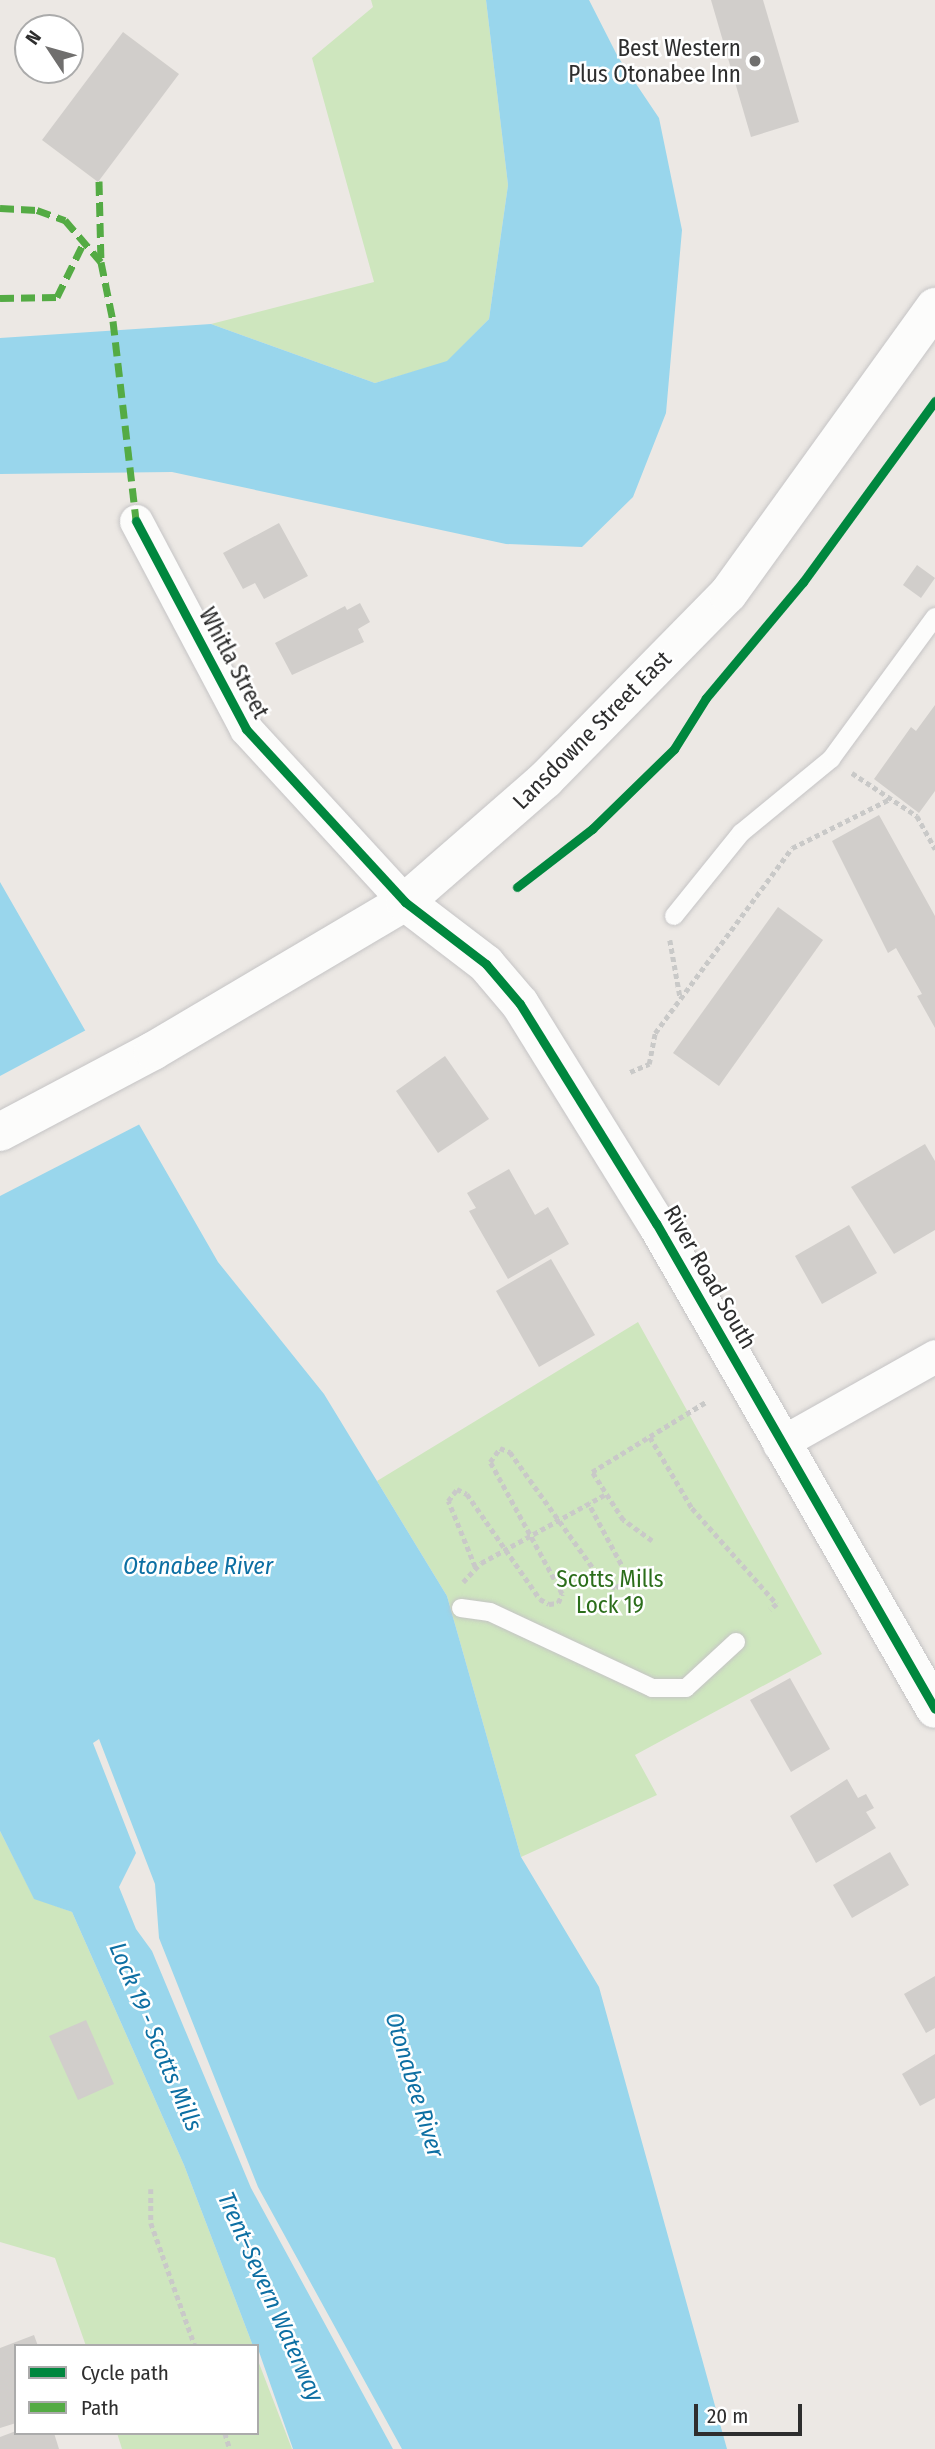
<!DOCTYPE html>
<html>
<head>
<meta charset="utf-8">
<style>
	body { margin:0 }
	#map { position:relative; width:935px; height:2449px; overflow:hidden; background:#ece8e4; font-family:"Fira Sans Condensed",sans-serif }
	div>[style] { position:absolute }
	.green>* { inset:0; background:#cee6be }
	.water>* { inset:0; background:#99d6ec }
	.pier>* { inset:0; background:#ece8e4 }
	.building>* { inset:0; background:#d1cecb }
	.path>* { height:4.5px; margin-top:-2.25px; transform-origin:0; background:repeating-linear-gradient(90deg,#c9c9c8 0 5px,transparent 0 8.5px) }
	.roads { filter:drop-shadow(0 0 2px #c5c4c5) drop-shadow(0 0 2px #c5c4c5) }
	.service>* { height:18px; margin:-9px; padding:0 9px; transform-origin:9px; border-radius:9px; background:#fcfcfb }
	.minor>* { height:33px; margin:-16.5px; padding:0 16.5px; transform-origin:16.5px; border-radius:16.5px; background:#fcfcfb }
	.tertiary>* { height:38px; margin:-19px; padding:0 19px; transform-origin:19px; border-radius:19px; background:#fcfcfb }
	.secondary>* { height:38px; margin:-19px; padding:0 19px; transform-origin:19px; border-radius:19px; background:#fcfcfb }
	.quiet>* { height:7px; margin-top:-3.5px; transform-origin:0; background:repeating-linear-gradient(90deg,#54ab44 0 14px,transparent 0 21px) }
	.cycleway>* { height:9px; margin:-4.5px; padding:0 4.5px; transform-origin:4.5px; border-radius:4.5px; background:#00873e }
	.dots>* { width:19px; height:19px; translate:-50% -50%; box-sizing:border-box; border:4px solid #fff; border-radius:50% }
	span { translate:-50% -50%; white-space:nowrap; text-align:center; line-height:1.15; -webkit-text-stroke:5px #fff; paint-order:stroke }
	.poi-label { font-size:23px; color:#2e2e2e }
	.right { translate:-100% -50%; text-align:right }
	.street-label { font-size:23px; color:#2e2e2e }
	.park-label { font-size:23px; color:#2c6e1b }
	.water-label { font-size:24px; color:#0d6fa3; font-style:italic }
	.legend { position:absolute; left:14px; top:2344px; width:245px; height:91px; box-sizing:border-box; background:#fff; border:2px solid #ababab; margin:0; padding:9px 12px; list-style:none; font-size:21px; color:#2e2e2e }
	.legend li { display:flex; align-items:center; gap:14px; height:35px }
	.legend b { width:35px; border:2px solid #ababab }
	.north { position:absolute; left:14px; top:14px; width:70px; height:70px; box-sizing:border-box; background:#fff; border:2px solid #ababab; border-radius:50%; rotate:306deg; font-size:19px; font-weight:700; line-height:28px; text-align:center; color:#2e2e2e }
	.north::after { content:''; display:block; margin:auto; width:24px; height:32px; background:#706f6e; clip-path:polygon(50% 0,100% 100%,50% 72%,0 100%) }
	.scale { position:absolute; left:694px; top:2404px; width:108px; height:32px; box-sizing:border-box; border:4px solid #2e2e2e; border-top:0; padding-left:9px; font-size:21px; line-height:24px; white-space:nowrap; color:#2e2e2e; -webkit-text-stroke:5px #fff; paint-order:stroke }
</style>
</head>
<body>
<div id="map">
	<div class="green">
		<i style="clip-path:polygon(371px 0,486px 0,508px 185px,489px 319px,447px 362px,375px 383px,211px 324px,374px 282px,312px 58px,373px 7px)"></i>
		<i style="clip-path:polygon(638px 1322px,822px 1654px,635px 1755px,657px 1795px,521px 1857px,447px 1596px,377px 1481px)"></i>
		<i style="clip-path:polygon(0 1831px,34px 1898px,72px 1912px,184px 2165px,253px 2346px,86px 2346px,55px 2258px,0 2242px)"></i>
		<i style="clip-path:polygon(257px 2358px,292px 2449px,122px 2449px,117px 2433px,257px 2433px)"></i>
	</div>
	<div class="water">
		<i style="clip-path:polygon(486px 0,589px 0,618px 57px,659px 118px,682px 230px,666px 413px,633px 497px,582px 547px,506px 544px,172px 472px,0 474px,0 338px,211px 324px,375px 383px,447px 361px,489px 319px,508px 185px)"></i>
		<i style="clip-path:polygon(0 882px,218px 1262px,324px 1394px,447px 1596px,521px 1857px,599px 1987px,727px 2449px,402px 2449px,258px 2187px,159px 1938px,155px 1884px,99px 1739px,93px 1743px,136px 1853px,119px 1887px,136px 1929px,152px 1951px,251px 2188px,393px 2449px,293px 2449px,257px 2346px,253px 2346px,184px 2165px,72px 1912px,34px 1899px,0 1831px)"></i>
	</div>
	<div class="pier">
		<i style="clip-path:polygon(88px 1029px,142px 1123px,0 1196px,0 1076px)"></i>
	</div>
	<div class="building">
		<i style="clip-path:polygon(711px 0,763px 0,799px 122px,751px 137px)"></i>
		<i style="clip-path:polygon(123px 32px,179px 74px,98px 182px,42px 140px)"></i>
		<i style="clip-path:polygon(279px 523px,308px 576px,264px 599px,255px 583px,243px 589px,223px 553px)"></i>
		<i style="clip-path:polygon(917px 565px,935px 578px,921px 598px,903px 585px)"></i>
		<i style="clip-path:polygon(360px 603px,370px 622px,358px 629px,364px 642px,292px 675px,275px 643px,345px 606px,347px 610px)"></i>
		<i style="clip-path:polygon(935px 705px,935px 791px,919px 813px,874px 779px,911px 727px,916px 731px)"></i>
		<i style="clip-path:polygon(879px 815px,935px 916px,935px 1028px,917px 996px,922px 994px,896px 948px,888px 953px,832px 841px)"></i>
		<i style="clip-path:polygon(778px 907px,823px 940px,719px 1086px,673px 1053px)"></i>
		<i style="clip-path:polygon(445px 1056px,489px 1119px,438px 1153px,396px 1091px)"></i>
		<i style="clip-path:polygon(925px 1144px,935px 1161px,935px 1230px,894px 1254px,851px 1187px)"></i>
		<i style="clip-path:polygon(509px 1169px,535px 1215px,548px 1207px,569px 1244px,508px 1279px,469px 1211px,476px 1208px,467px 1193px)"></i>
		<i style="clip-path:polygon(849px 1225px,877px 1273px,822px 1304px,795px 1256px)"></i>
		<i style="clip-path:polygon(551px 1259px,595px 1335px,539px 1367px,496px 1291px)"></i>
		<i style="clip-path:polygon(790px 1678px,830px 1749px,791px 1772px,750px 1700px)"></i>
		<i style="clip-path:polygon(847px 1779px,858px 1798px,866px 1794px,874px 1808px,866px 1812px,876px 1828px,816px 1863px,790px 1816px)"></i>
		<i style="clip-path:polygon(890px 1852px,909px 1885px,852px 1918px,833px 1885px)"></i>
		<i style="clip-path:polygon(935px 1976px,935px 2028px,926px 2033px,904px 1994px)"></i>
		<i style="clip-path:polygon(86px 2020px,114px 2084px,78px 2100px,49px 2036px)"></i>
		<i style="clip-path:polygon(935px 2054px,935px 2098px,920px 2106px,902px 2074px)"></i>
		<i style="clip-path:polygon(34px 2335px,38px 2346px,16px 2346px,16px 2423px,0 2428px,0 2348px)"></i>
		<i style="clip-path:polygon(16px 2431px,54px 2433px,59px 2449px,0 2449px,0 2437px)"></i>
	</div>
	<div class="path">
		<i style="left:852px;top:773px;width:78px;rotate:33.5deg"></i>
		<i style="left:917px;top:816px;width:38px;rotate:61deg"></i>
		<i style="left:670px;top:940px;width:57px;rotate:79.9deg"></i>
		<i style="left:630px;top:1072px;width:21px;rotate:-23deg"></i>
		<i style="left:649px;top:1064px;width:32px;rotate:-79deg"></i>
		<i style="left:655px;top:1033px;width:230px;rotate:-53.5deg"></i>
		<i style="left:792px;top:848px;width:110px;rotate:-26.6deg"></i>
		<i style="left:650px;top:1437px;width:82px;rotate:59.4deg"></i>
		<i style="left:692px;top:1508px;width:128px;rotate:48.5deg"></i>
		<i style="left:777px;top:1604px;width:9px;rotate:139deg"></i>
		<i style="left:652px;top:1541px;width:36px;rotate:-144deg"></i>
		<i style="left:623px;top:1520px;width:57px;rotate:-122.9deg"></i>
		<i style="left:592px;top:1472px;width:134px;rotate:-31.6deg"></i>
		<i style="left:475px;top:1567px;width:71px;rotate:-112.2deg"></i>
		<i style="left:448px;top:1501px;width:15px;rotate:-53deg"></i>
		<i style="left:457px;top:1489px;width:11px;rotate:27deg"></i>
		<i style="left:467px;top:1494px;width:128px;rotate:55.2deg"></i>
		<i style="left:540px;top:1599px;width:10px;rotate:29deg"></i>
		<i style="left:549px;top:1604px;width:9px;rotate:-6deg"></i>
		<i style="left:558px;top:1603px;width:10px;rotate:-66deg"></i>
		<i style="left:562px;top:1594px;width:150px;rotate:-118.6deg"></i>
		<i style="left:490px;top:1462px;width:17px;rotate:-54deg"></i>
		<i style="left:500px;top:1448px;width:11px;rotate:22deg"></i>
		<i style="left:510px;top:1452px;width:160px;rotate:54.4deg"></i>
		<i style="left:603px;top:1582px;width:14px;rotate:25deg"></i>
		<i style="left:616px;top:1588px;width:11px;rotate:-41deg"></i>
		<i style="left:624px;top:1581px;width:9px;rotate:-84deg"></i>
		<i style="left:625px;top:1572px;width:78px;rotate:-118.2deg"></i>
		<i style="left:463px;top:1582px;width:26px;rotate:-47deg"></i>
		<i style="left:481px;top:1563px;width:141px;rotate:-28.9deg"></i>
		<i style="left:151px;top:2189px;width:34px;rotate:90deg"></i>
		<i style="left:151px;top:2223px;width:131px;rotate:70.3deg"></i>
		<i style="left:225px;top:2433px;width:17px;rotate:73deg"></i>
	</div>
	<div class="roads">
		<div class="service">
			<i style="left:674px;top:916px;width:107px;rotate:-51.1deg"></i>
			<i style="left:741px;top:833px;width:117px;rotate:-39.4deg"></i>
			<i style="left:831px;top:759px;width:176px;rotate:-53.8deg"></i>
			<i style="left:461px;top:1608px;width:29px;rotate:8deg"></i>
			<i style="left:490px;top:1612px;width:179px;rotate:25.1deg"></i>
			<i style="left:652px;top:1688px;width:34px"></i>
			<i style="left:686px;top:1688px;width:68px;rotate:-42.6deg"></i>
		</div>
		<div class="minor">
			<i style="left:136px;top:521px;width:235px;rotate:62.1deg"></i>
			<i style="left:246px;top:729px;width:235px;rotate:47.4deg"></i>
			<i style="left:779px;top:1444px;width:179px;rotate:-29.4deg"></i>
		</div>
		<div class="tertiary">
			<i style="left:405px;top:902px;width:102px;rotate:37.4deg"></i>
			<i style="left:486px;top:964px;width:52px;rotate:49.6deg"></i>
			<i style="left:520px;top:1004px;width:258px;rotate:58.2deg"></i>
			<i style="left:656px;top:1223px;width:560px;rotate:60.14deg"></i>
		</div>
		<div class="secondary">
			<i style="left:0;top:1132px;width:173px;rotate:-27.9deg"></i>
			<i style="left:153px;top:1051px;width:293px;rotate:-30.6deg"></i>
			<i style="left:405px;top:902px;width:186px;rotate:-41.1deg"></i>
			<i style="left:545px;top:780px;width:261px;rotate:-45.5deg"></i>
			<i style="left:728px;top:594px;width:354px;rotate:-54.2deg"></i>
		</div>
	</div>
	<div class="quiet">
		<i style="left:99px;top:181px;width:81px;rotate:88.6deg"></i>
		<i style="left:101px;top:262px;width:60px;rotate:78.5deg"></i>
		<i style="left:113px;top:321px;width:201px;rotate:83.4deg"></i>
		<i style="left:0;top:208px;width:37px;rotate:3deg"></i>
		<i style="left:37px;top:210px;width:30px;rotate:20deg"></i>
		<i style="left:65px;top:220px;width:55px;rotate:49.4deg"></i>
		<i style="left:0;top:298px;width:57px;rotate:-1deg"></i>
		<i style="left:57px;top:297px;width:61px;rotate:-63.9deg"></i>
	</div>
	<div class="cycleway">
		<i style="left:136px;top:521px;width:235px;rotate:62.1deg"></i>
		<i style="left:246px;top:729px;width:235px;rotate:47.4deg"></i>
		<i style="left:405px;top:902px;width:102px;rotate:37.4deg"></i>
		<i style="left:486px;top:964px;width:52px;rotate:49.6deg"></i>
		<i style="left:520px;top:1004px;width:258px;rotate:58.2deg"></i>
		<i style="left:656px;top:1223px;width:560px;rotate:60.14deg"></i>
		<i style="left:517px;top:887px;width:95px;rotate:-37.7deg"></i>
		<i style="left:592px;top:829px;width:115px;rotate:-44.3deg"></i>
		<i style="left:674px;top:749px;width:60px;rotate:-57.9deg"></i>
		<i style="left:706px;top:698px;width:151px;rotate:-50.1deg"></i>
		<i style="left:803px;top:582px;width:224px;rotate:-53.9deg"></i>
	</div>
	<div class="dots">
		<i style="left:755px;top:61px;background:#706f6e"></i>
	</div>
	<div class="poi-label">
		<span class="right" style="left:741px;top:61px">Best Western<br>Plus Otonabee Inn</span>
	</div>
	<div class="street-label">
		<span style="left:234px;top:663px;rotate:62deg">Whitla Street</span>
		<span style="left:592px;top:730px;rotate:-45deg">Lansdowne Street East</span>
		<span style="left:710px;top:1277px;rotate:60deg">River Road South</span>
	</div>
	<div class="park-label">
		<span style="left:610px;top:1592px">Scotts Mills<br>Lock 19</span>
	</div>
	<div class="water-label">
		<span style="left:198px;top:1567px">Otonabee River</span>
		<span style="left:155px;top:2037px;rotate:67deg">Lock 19 - Scotts Mills</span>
		<span style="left:414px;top:2085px;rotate:73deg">Otonabee River</span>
		<span style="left:270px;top:2297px;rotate:66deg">Trent–Severn Waterway</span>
	</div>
	<ul class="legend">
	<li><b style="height:9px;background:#00873e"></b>Cycle path</li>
	<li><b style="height:9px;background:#54ab44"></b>Path</li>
	</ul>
	<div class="north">N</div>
	<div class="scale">20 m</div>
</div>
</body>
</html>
